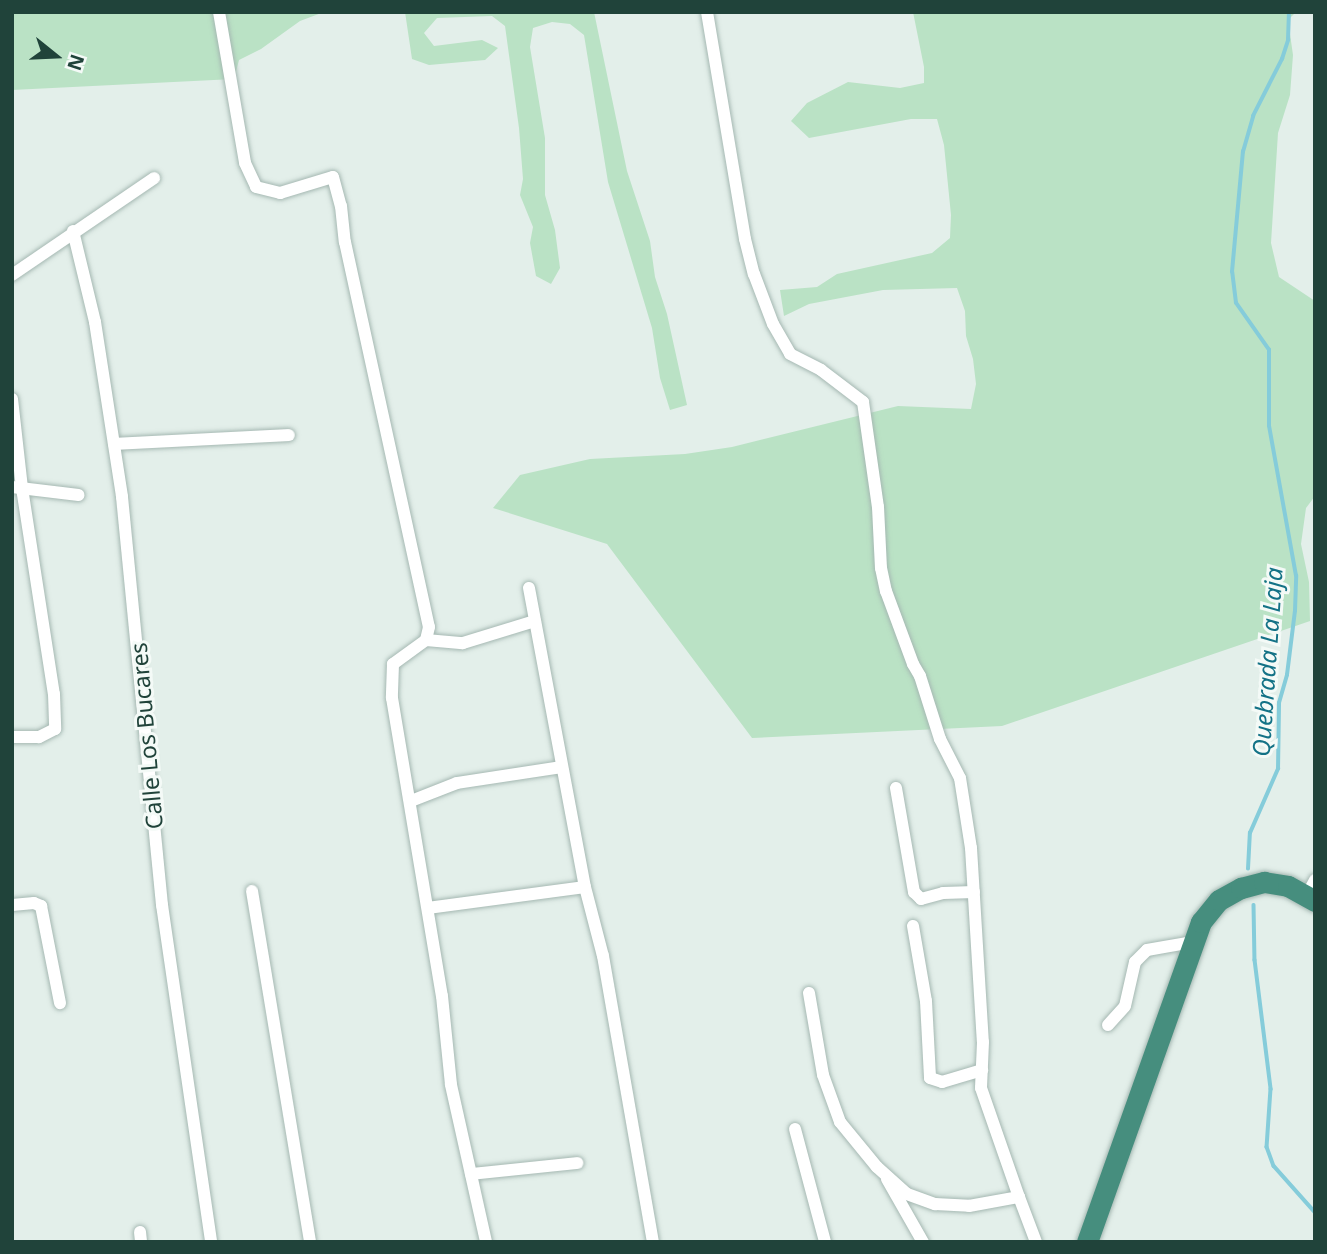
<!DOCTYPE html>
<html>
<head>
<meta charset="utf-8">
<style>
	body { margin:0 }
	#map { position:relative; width:1327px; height:1254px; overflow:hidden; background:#e3efea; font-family:"Noto Sans",sans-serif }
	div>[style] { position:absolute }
	.green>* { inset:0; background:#bae2c5 }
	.stream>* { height:3.5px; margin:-1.75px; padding:0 1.75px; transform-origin:1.75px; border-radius:1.75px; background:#85ccda }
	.roads { filter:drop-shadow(0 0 2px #a5b8b2) drop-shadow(0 0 2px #a5b8b2) }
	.minor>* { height:12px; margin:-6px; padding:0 6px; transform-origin:6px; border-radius:6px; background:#fff }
	.trunk>* { height:21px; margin:-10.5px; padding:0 10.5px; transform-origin:10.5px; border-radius:10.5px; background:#468e7e }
	span { translate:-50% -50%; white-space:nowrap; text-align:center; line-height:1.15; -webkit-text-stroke:6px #f4faf7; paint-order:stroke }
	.street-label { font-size:23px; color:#20433a }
	.water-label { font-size:24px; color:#137286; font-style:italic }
	.frame { position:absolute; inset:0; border:14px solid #20433a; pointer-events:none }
	.north { position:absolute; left:21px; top:21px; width:70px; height:70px; -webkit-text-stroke:5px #f4faf7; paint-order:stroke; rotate:108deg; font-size:19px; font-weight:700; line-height:28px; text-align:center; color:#20433a }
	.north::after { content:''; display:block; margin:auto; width:24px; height:32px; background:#20433a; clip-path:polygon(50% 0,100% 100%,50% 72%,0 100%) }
</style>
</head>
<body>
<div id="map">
	<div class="green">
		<i style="clip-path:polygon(12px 12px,324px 12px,300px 21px,261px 49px,239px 60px,234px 79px,12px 90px)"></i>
		<i style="clip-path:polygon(405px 12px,594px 12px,627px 171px,650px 241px,655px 277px,667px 314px,687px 405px,670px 410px,660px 378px,652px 328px,608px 182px,584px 35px,570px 24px,552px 22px,533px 28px,530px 47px,545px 138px,545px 195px,555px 230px,560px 268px,551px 284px,536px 276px,530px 243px,533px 227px,520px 195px,523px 179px,519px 128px,505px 26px,492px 16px,437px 18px,424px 33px,434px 46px,482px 40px,498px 48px,485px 60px,429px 65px,412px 59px)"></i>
		<i style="clip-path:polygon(913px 12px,1296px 12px,1288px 20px,1293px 55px,1290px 95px,1278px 133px,1271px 243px,1279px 277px,1315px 301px,1315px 496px,1306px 508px,1301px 544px,1309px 582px,1310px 621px,1002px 726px,752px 738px,607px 544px,493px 508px,520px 475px,590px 459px,685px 454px,732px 447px,898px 406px,971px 409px,976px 384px,973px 359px,966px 336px,965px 311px,957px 288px,883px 290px,809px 304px,784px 316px,780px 290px,817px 287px,837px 274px,932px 253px,950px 238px,951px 215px,944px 145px,937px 119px,911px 119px,809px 138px,791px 121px,807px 103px,848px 82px,900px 88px,924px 83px,924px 67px)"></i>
	</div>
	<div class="stream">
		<i style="left:1248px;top:869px;width:36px;rotate:-87deg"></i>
		<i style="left:1250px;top:833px;width:70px;rotate:-66.4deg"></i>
		<i style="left:1278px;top:769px;width:66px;rotate:-89.1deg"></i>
		<i style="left:1279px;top:703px;width:29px;rotate:-74deg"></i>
		<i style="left:1287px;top:675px;width:64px;rotate:-82.9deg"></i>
		<i style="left:1295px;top:611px;width:35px;rotate:-88deg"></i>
		<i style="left:1296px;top:576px;width:152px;rotate:-100.2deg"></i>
		<i style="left:1269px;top:426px;width:76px;rotate:-90deg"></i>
		<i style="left:1269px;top:350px;width:57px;rotate:-125.1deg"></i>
		<i style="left:1236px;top:303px;width:31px;rotate:-97deg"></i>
		<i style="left:1232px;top:272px;width:121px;rotate:-84.8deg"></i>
		<i style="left:1243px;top:152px;width:37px;rotate:-74deg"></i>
		<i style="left:1253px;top:116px;width:64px;rotate:-63deg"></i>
		<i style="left:1282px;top:59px;width:20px;rotate:-72deg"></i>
		<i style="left:1288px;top:40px;width:28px;rotate:-88deg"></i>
		<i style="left:1254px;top:905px;width:55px;rotate:89deg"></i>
		<i style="left:1255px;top:960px;width:130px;rotate:82.9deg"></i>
		<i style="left:1271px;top:1089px;width:58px;rotate:93.9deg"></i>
		<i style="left:1267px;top:1147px;width:20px;rotate:70deg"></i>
		<i style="left:1274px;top:1166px;width:62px;rotate:48.3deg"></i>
	</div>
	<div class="roads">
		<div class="minor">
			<i style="left:219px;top:12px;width:153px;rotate:80.2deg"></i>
			<i style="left:245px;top:163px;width:26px;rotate:65deg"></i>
			<i style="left:256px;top:187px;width:25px;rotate:14deg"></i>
			<i style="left:280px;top:193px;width:55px;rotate:-16.8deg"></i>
			<i style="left:333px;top:177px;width:30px;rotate:75deg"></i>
			<i style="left:341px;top:206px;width:36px;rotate:84deg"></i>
			<i style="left:345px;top:242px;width:394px;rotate:77.7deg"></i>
			<i style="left:429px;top:627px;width:13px;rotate:103deg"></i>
			<i style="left:426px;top:640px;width:41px;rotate:144deg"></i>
			<i style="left:393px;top:664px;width:34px;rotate:92deg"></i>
			<i style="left:392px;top:698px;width:302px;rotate:80.5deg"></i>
			<i style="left:442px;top:996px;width:89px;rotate:84.2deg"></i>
			<i style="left:451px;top:1085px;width:161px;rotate:77.4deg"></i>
			<i style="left:707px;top:12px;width:230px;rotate:80.5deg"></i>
			<i style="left:745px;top:239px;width:36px;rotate:76deg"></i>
			<i style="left:754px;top:274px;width:53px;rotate:69.2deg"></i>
			<i style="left:773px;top:324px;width:34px;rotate:60deg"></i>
			<i style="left:790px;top:354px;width:35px;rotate:27deg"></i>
			<i style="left:821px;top:370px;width:53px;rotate:37.3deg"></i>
			<i style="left:863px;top:402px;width:106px;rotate:81.9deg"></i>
			<i style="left:878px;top:507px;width:61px;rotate:87.2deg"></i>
			<i style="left:881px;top:568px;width:24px;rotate:78deg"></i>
			<i style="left:886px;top:591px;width:78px;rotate:69.7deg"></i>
			<i style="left:913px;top:664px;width:14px;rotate:60deg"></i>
			<i style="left:920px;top:676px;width:66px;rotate:72.4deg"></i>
			<i style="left:940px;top:739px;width:44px;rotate:62.9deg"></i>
			<i style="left:960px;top:778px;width:71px;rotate:81.1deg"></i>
			<i style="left:971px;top:848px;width:194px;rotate:86.5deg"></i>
			<i style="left:983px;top:1042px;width:46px;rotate:92.5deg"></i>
			<i style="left:981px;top:1088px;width:115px;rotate:70.8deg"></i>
			<i style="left:73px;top:231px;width:94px;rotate:76.4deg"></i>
			<i style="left:95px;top:322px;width:177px;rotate:81.2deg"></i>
			<i style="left:122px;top:497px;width:410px;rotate:84.4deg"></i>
			<i style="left:162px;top:905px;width:341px;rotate:81.7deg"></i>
			<i style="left:12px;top:275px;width:172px;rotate:-34.3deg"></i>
			<i style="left:12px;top:399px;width:90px;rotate:83.6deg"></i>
			<i style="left:22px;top:488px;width:208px;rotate:81.2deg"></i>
			<i style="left:54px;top:694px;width:35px;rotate:88deg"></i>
			<i style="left:55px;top:729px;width:18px;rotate:153deg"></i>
			<i style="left:39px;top:737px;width:27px;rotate:180deg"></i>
			<i style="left:114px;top:444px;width:175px;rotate:-2.9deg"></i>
			<i style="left:12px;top:487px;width:67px;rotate:6.8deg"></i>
			<i style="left:529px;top:588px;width:304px;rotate:79.4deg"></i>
			<i style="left:585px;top:887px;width:71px;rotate:75.4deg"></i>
			<i style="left:603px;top:956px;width:290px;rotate:80.1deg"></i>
			<i style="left:426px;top:640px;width:37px;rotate:5deg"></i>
			<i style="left:463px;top:643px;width:75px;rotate:-17deg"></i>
			<i style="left:896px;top:788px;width:106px;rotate:80.2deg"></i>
			<i style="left:914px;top:892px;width:10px;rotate:45deg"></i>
			<i style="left:921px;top:899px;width:23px;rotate:-15deg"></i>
			<i style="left:943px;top:893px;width:31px;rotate:-2deg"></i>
			<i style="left:411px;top:801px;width:49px;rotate:-21.4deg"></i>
			<i style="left:457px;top:783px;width:105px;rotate:-8.7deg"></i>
			<i style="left:252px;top:891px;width:356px;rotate:80.6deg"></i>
			<i style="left:1307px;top:895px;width:17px;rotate:-62deg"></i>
			<i style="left:12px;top:905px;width:22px;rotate:-5deg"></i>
			<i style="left:34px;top:903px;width:8px;rotate:23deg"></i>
			<i style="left:41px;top:906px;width:99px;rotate:78.9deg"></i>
			<i style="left:428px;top:908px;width:158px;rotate:-7.6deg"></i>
			<i style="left:913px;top:926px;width:76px;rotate:80.2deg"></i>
			<i style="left:926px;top:1001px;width:77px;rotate:87deg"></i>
			<i style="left:930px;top:1078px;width:13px;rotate:18deg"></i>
			<i style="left:942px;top:1082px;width:42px;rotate:-16.7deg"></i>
			<i style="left:809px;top:993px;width:83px;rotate:80.3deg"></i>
			<i style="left:823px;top:1075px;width:50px;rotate:70.1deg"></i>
			<i style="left:840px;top:1122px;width:58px;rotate:50.6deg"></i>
			<i style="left:877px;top:1167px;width:40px;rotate:42deg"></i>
			<i style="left:907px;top:1194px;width:30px;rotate:20deg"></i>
			<i style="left:935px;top:1204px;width:34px;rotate:3deg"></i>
			<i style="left:969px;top:1206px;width:51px;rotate:-10.2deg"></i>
			<i style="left:1019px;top:1197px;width:48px;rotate:69.3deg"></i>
			<i style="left:1108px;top:1025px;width:25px;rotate:-48deg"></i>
			<i style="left:1125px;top:1006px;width:45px;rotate:-77.2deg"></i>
			<i style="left:1135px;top:962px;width:17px;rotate:-45deg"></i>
			<i style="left:1147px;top:950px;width:47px;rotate:-9.9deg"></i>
			<i style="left:795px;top:1129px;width:117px;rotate:75.1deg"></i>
			<i style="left:471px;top:1174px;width:107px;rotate:-5.9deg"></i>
			<i style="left:887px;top:1179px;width:73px;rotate:60.3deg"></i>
			<i style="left:140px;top:1232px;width:10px;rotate:84deg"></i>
		</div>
		<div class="trunk">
			<i style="left:1087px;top:1242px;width:340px;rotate:-70.4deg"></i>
			<i style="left:1201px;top:922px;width:28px;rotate:-51deg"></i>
			<i style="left:1219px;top:900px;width:25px;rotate:-29deg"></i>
			<i style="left:1241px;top:888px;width:24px;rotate:-15deg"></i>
			<i style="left:1264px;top:882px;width:24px;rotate:9deg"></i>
			<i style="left:1288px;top:886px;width:31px;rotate:29deg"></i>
		</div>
	</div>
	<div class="street-label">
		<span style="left:146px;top:736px;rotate:-95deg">Calle Los Bucares</span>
	</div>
	<div class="water-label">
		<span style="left:1267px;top:662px;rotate:-86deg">Quebrada La Laja</span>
	</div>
	<div class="frame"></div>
	<div class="north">N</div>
</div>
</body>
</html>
